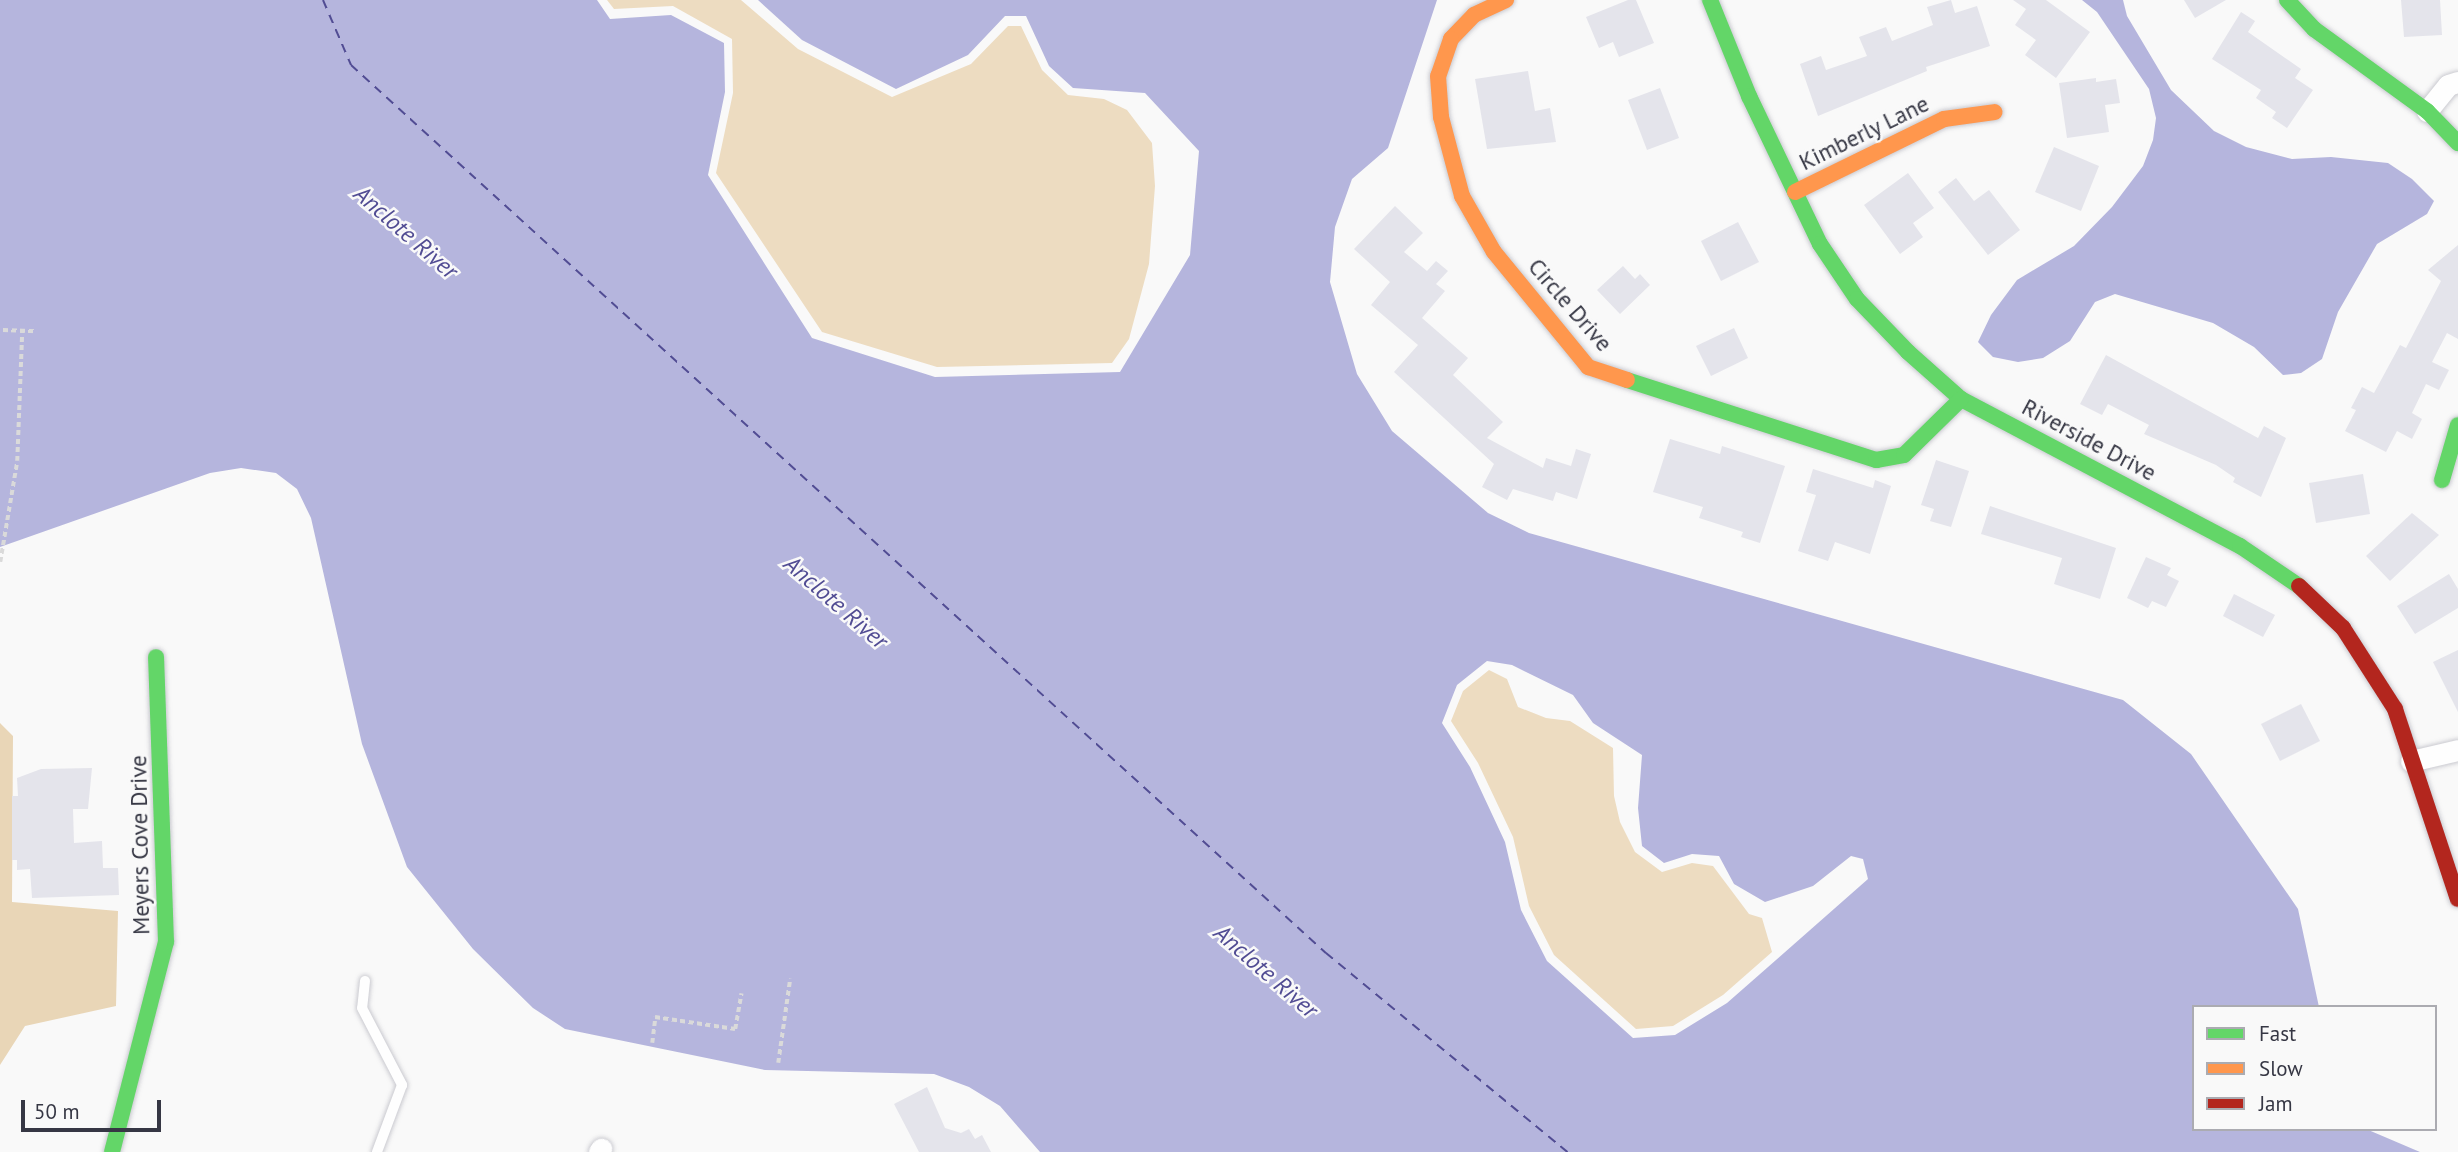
<!DOCTYPE html>
<html>
<head>
<meta charset="utf-8">
<style>
	body { margin:0 }
	#map { position:relative; width:2458px; height:1152px; overflow:hidden; background:#f9f9f9; font-family:"PT Sans",sans-serif }
	div>[style] { position:absolute }
	.green>* { inset:0; background:#eddcc1 }
	.forest>* { inset:0; background:#e9d6b7 }
	.water>* { inset:0; background:#b5b5dd }
	.ferry>* { height:2px; margin-top:-1px; transform-origin:0; background:repeating-linear-gradient(90deg,#514c93 0 9px,transparent 0 16px) }
	.building>* { inset:0; background:#e4e4eb }
	.path>* { height:3.5px; margin-top:-1.75px; transform-origin:0; background:repeating-linear-gradient(90deg,#dadada 0 5px,transparent 0 8.5px) }
	.roads { filter:drop-shadow(0 0 2px #cacad0) drop-shadow(0 0 2px #cacad0) }
	.lane>* { height:10px; margin:-5px; padding:0 5px; transform-origin:5px; border-radius:5px; background:#fefefe }
	.street>* { height:21px; margin:-10.5px; padding:0 10.5px; transform-origin:10.5px; border-radius:10.5px; background:#fefefe }
	.fast>* { height:16px; margin:-8px; padding:0 8px; transform-origin:8px; border-radius:8px; background:#63d668 }
	.slow>* { height:16px; margin:-8px; padding:0 8px; transform-origin:8px; border-radius:8px; background:#ff974d }
	.jam>* { height:16px; margin:-8px; padding:0 8px; transform-origin:8px; border-radius:8px; background:#b3261e }
	span { translate:-50% -50%; white-space:nowrap; text-align:center; line-height:1.15; -webkit-text-stroke:5px #f9f9f9; paint-order:stroke }
	.street-label { font-size:23px; color:#363744 }
	.water-label { font-size:24px; color:#514c93; font-style:italic }
	.legend { position:absolute; left:2192px; top:1005px; width:245px; height:126px; box-sizing:border-box; background:#f9f9f9; border:2px solid #ababb1; margin:0; padding:9px 12px; list-style:none; font-size:21px; color:#363744 }
	.legend li { display:flex; align-items:center; gap:14px; height:35px }
	.legend b { width:35px; border:2px solid #ababb1 }
	.scale { position:absolute; left:21px; top:1100px; width:140px; height:32px; box-sizing:border-box; border:4px solid #363744; border-top:0; padding-left:9px; font-size:21px; line-height:24px; white-space:nowrap; color:#363744; -webkit-text-stroke:5px #f9f9f9; paint-order:stroke }
</style>
</head>
<body>
<div id="map">
	<div class="green">
		<i style="clip-path:polygon(607px 0,741px 0,798px 49px,892px 97px,971px 64px,1008px 26px,1021px 26px,1042px 70px,1068px 95px,1104px 99px,1127px 110px,1152px 143px,1155px 186px,1149px 264px,1129px 339px,1112px 363px,937px 367px,822px 332px,716px 173px,733px 93px,732px 39px,673px 6px,614px 9px)"></i>
		<i style="clip-path:polygon(1489px 670px,1507px 679px,1518px 707px,1546px 718px,1570px 721px,1613px 748px,1614px 796px,1620px 822px,1635px 852px,1662px 872px,1692px 863px,1713px 866px,1749px 914px,1762px 918px,1772px 952px,1723px 995px,1673px 1026px,1636px 1029px,1554px 955px,1529px 906px,1513px 837px,1478px 763px,1451px 721px,1463px 691px)"></i>
	</div>
	<div class="forest">
		<i style="clip-path:polygon(0 723px,13px 736px,12px 902px,118px 911px,116px 1006px,25px 1026px,0 1065px)"></i>
	</div>
	<div class="water">
		<i style="clip-path:polygon(evenodd,0 0,597px 0,610px 19px,671px 15px,724px 43px,725px 92px,708px 175px,812px 338px,935px 377px,1120px 372px,1190px 255px,1199px 151px,1145px 93px,1073px 88px,1049px 66px,1026px 16px,1005px 16px,968px 55px,896px 89px,802px 40px,758px 0,1437px 0,1388px 148px,1352px 179px,1335px 227px,1330px 282px,1357px 374px,1392px 431px,1488px 513px,1529px 533px,2123px 700px,2191px 754px,2298px 909px,2319px 1007px,2194px 1007px,2194px 1129px,2366px 1129px,2420px 1152px,1040px 1152px,1000px 1106px,969px 1087px,934px 1074px,765px 1070px,565px 1029px,533px 1008px,473px 949px,407px 867px,362px 744px,311px 518px,297px 489px,276px 473px,241px 468px,210px 473px,0 547px,0 0,1487px 661px,1512px 665px,1573px 695px,1593px 723px,1642px 755px,1638px 808px,1642px 846px,1664px 863px,1692px 854px,1719px 856px,1734px 884px,1765px 902px,1813px 886px,1851px 856px,1863px 859px,1868px 879px,1727px 1003px,1675px 1035px,1633px 1038px,1547px 961px,1521px 910px,1505px 842px,1470px 767px,1442px 723px,1457px 685px,1487px 661px)"></i>
		<i style="clip-path:polygon(2082px 0,2123px 0,2127px 16px,2171px 90px,2214px 131px,2246px 147px,2292px 159px,2331px 157px,2388px 163px,2412px 179px,2434px 201px,2427px 214px,2377px 244px,2338px 312px,2322px 359px,2301px 373px,2283px 375px,2254px 347px,2213px 323px,2115px 294px,2095px 302px,2070px 341px,2043px 358px,2018px 362px,1993px 357px,1978px 342px,1991px 315px,2017px 280px,2074px 246px,2112px 207px,2143px 166px,2153px 140px,2156px 118px,2149px 89px,2097px 12px)"></i>
	</div>
	<div class="ferry">
		<i style="left:323px;top:0;width:71px;rotate:66.7deg"></i>
		<i style="left:351px;top:65px;width:1319px;rotate:42.33deg"></i>
		<i style="left:1326px;top:953px;width:313px;rotate:39.5deg"></i>
	</div>
	<div class="building">
		<i style="clip-path:polygon(1628px 0,1636px 0,1654px 43px,1619px 57px,1613px 42px,1599px 48px,1586px 17px)"></i>
		<i style="clip-path:polygon(1951px 0,1955px 13px,1977px 6px,1990px 46px,1926px 67px,1927px 71px,1818px 116px,1800px 64px,1821px 56px,1826px 70px,1867px 56px,1859px 37px,1886px 27px,1892px 41px,1933px 25px,1927px 7px)"></i>
		<i style="clip-path:polygon(2013px 0,2046px 0,2090px 32px,2056px 78px,2025px 55px,2036px 40px,2015px 25px,2026px 9px)"></i>
		<i style="clip-path:polygon(2184px 0,2226px 0,2195px 18px)"></i>
		<i style="clip-path:polygon(2401px 0,2440px 0,2442px 35px,2404px 37px)"></i>
		<i style="clip-path:polygon(2241px 12px,2255px 21px,2248px 32px,2301px 69px,2295px 78px,2313px 90px,2287px 128px,2272px 118px,2276px 112px,2256px 98px,2261px 90px,2212px 59px)"></i>
		<i style="clip-path:polygon(1528px 71px,1535px 111px,1550px 108px,1556px 142px,1487px 149px,1475px 79px)"></i>
		<i style="clip-path:polygon(2096px 78px,2096px 82px,2116px 79px,2120px 103px,2105px 105px,2109px 132px,2067px 138px,2059px 83px)"></i>
		<i style="clip-path:polygon(1660px 88px,1679px 138px,1647px 150px,1628px 100px)"></i>
		<i style="clip-path:polygon(2054px 147px,2099px 166px,2081px 211px,2035px 192px)"></i>
		<i style="clip-path:polygon(1908px 173px,1934px 208px,1913px 223px,1923px 237px,1900px 254px,1864px 205px)"></i>
		<i style="clip-path:polygon(1956px 178px,1974px 201px,1989px 190px,2020px 230px,1988px 255px,1938px 192px)"></i>
		<i style="clip-path:polygon(1395px 206px,1423px 233px,1404px 252px,1427px 271px,1436px 261px,1448px 271px,1436px 284px,1445px 291px,1422px 318px,1468px 358px,1453px 375px,1503px 422px,1487px 438px,1543px 468px,1546px 458px,1571px 466px,1576px 449px,1591px 454px,1577px 499px,1556px 492px,1553px 501px,1513px 489px,1507px 500px,1482px 487px,1494px 464px,1394px 372px,1418px 345px,1371px 305px,1390px 282px,1354px 249px)"></i>
		<i style="clip-path:polygon(1738px 222px,1759px 262px,1721px 281px,1701px 241px)"></i>
		<i style="clip-path:polygon(2458px 245px,2458px 339px,2447px 333px,2432px 362px,2449px 370px,2439px 390px,2426px 384px,2412px 413px,2422px 419px,2412px 439px,2397px 431px,2386px 452px,2345px 431px,2356px 410px,2351px 408px,2362px 387px,2374px 393px,2400px 345px,2406px 348px,2441px 281px,2428px 270px)"></i>
		<i style="clip-path:polygon(1623px 266px,1635px 279px,1640px 274px,1650px 285px,1620px 314px,1597px 290px)"></i>
		<i style="clip-path:polygon(1734px 328px,1748px 358px,1711px 376px,1696px 346px)"></i>
		<i style="clip-path:polygon(2106px 355px,2258px 438px,2264px 426px,2286px 438px,2261px 497px,2233px 482px,2235px 478px,2216px 465px,2144px 434px,2149px 425px,2108px 404px,2102px 415px,2080px 404px)"></i>
		<i style="clip-path:polygon(1670px 439px,1720px 454px,1722px 446px,1785px 466px,1760px 543px,1741px 537px,1743px 532px,1699px 518px,1703px 507px,1653px 492px)"></i>
		<i style="clip-path:polygon(1936px 460px,1969px 471px,1951px 527px,1930px 521px,1934px 509px,1921px 505px)"></i>
		<i style="clip-path:polygon(1813px 469px,1873px 488px,1875px 480px,1891px 486px,1870px 554px,1835px 542px,1828px 561px,1798px 551px,1816px 495px,1806px 492px)"></i>
		<i style="clip-path:polygon(2363px 474px,2370px 514px,2316px 523px,2309px 483px)"></i>
		<i style="clip-path:polygon(1990px 506px,2116px 548px,2100px 599px,2054px 584px,2062px 558px,1981px 534px)"></i>
		<i style="clip-path:polygon(2412px 513px,2439px 535px,2390px 581px,2366px 556px)"></i>
		<i style="clip-path:polygon(2146px 557px,2171px 568px,2167px 575px,2179px 581px,2166px 607px,2152px 601px,2148px 608px,2127px 598px)"></i>
		<i style="clip-path:polygon(2449px 574px,2458px 589px,2458px 608px,2415px 634px,2397px 606px)"></i>
		<i style="clip-path:polygon(2234px 594px,2275px 615px,2263px 637px,2223px 616px)"></i>
		<i style="clip-path:polygon(2458px 650px,2458px 712px,2433px 662px)"></i>
		<i style="clip-path:polygon(2301px 704px,2320px 741px,2280px 761px,2261px 724px)"></i>
		<i style="clip-path:polygon(92px 768px,88px 809px,73px 809px,74px 843px,102px 841px,103px 868px,118px 868px,119px 895px,32px 898px,30px 869px,17px 870px,17px 860px,12px 860px,12px 796px,18px 796px,17px 778px,41px 769px)"></i>
		<i style="clip-path:polygon(927px 1087px,945px 1128px,961px 1133px,969px 1129px,975px 1139px,982px 1135px,991px 1152px,919px 1152px,894px 1104px)"></i>
	</div>
	<div class="path">
		<i style="left:3px;top:330px;width:34px;rotate:2deg"></i>
		<i style="left:0;top:562px;width:102px;rotate:-80.4deg"></i>
		<i style="left:17px;top:461px;width:131px;rotate:-87.8deg"></i>
		<i style="left:652px;top:1043px;width:26px;rotate:-83deg"></i>
		<i style="left:655px;top:1017px;width:81px;rotate:8.5deg"></i>
		<i style="left:735px;top:1029px;width:36px;rotate:-80deg"></i>
		<i style="left:778px;top:1063px;width:85px;rotate:-81.9deg"></i>
	</div>
	<div class="roads">
		<div class="lane">
			<i style="left:365px;top:981px;width:27px;rotate:96deg"></i>
			<i style="left:362px;top:1008px;width:87px;rotate:62.5deg"></i>
			<i style="left:402px;top:1085px;width:72px;rotate:110.5deg"></i>
		</div>
		<div class="street">
			<i style="left:2427px;top:111px;width:33px;rotate:-51deg"></i>
			<i style="left:2448px;top:85px;width:10px;rotate:-17deg"></i>
			<i style="left:2411px;top:761px;width:48px;rotate:-13.2deg"></i>
			<i style="left:599px;top:1152px;width:4px;rotate:-56deg"></i>
		</div>
		<div class="fast">
			<i style="left:1710px;top:0;width:104px;rotate:67.9deg"></i>
			<i style="left:1749px;top:96px;width:164px;rotate:64.4deg"></i>
			<i style="left:1820px;top:244px;width:66px;rotate:56.1deg"></i>
			<i style="left:1857px;top:299px;width:74px;rotate:46.1deg"></i>
			<i style="left:1908px;top:352px;width:71px;rotate:41.6deg"></i>
			<i style="left:1961px;top:399px;width:315px;rotate:27.8deg"></i>
			<i style="left:2240px;top:546px;width:71px;rotate:34.1deg"></i>
			<i style="left:2287px;top:0;width:40px;rotate:47deg"></i>
			<i style="left:2314px;top:29px;width:140px;rotate:36deg"></i>
			<i style="left:2427px;top:111px;width:45px;rotate:45.9deg"></i>
			<i style="left:1627px;top:380px;width:262px;rotate:17.8deg"></i>
			<i style="left:1876px;top:460px;width:28px;rotate:-10deg"></i>
			<i style="left:1904px;top:455px;width:80px;rotate:-44.5deg"></i>
			<i style="left:2442px;top:480px;width:57px;rotate:-73.8deg"></i>
			<i style="left:112px;top:1152px;width:217px;rotate:-75.6deg"></i>
			<i style="left:166px;top:942px;width:285px;rotate:-92deg"></i>
		</div>
		<div class="slow">
			<i style="left:1506px;top:0;width:35px;rotate:155deg"></i>
			<i style="left:1474px;top:15px;width:33px;rotate:134deg"></i>
			<i style="left:1451px;top:39px;width:39px;rotate:109deg"></i>
			<i style="left:1438px;top:76px;width:41px;rotate:85.8deg"></i>
			<i style="left:1441px;top:117px;width:82px;rotate:75.1deg"></i>
			<i style="left:1462px;top:196px;width:64px;rotate:60.3deg"></i>
			<i style="left:1494px;top:252px;width:149px;rotate:50.7deg"></i>
			<i style="left:1588px;top:367px;width:41px;rotate:18.4deg"></i>
			<i style="left:1795px;top:192px;width:166px;rotate:-26.1deg"></i>
			<i style="left:1944px;top:119px;width:51px;rotate:-7.8deg"></i>
		</div>
		<div class="jam">
			<i style="left:2299px;top:586px;width:61px;rotate:43.7deg"></i>
			<i style="left:2343px;top:628px;width:96px;rotate:57.3deg"></i>
			<i style="left:2395px;top:709px;width:200px;rotate:71.7deg"></i>
		</div>
	</div>
	<div class="street-label">
		<span style="left:1864px;top:133px;rotate:-26deg">Kimberly Lane</span>
		<span style="left:1570px;top:305px;rotate:49deg">Circle Drive</span>
		<span style="left:2089px;top:440px;rotate:28deg">Riverside Drive</span>
		<span style="left:140px;top:845px;rotate:-91deg">Meyers Cove Drive</span>
	</div>
	<div class="water-label">
		<span style="left:406px;top:232px;rotate:41deg">Anclote River</span>
		<span style="left:836px;top:602px;rotate:41deg">Anclote River</span>
		<span style="left:1266px;top:971px;rotate:41deg">Anclote River</span>
	</div>
	<ul class="legend">
	<li><b style="height:9px;background:#63d668"></b>Fast</li>
	<li><b style="height:9px;background:#ff974d"></b>Slow</li>
	<li><b style="height:9px;background:#b3261e"></b>Jam</li>
	</ul>
	<div class="scale">50 m</div>
</div>
</body>
</html>
